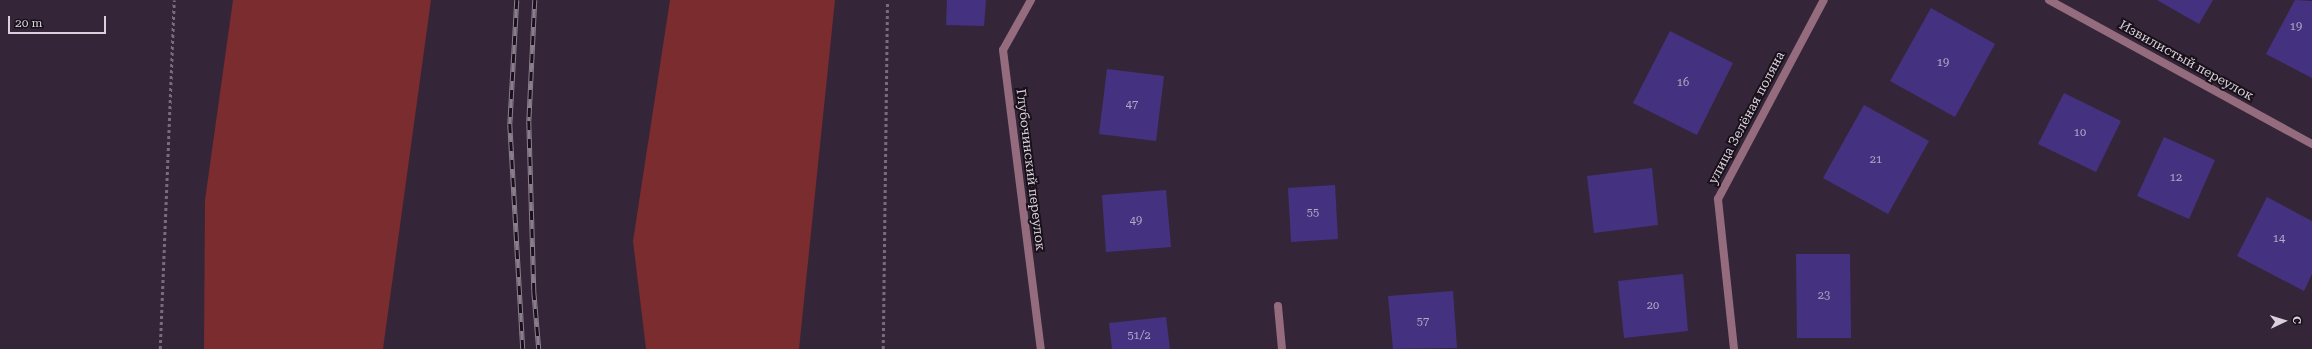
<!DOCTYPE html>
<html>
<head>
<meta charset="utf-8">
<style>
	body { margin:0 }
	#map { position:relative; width:2312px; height:349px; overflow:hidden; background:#352539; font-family:"Roboto Serif",serif }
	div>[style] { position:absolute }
	.green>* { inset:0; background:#7a2c2f }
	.building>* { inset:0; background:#443280 }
	.path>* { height:2.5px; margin-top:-1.25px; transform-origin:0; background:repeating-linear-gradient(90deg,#796c7c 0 3px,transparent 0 6px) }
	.street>* { height:8px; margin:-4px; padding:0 4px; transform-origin:4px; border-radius:4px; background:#956c7e }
	.rail>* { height:4.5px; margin-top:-2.25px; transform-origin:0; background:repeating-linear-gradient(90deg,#18111a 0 9px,#8a7d8d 0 18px); box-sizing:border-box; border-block:1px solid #8a7d8d }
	span { translate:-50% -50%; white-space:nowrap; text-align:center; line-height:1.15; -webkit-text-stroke:4px #18111a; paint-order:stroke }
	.number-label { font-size:11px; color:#b5a9c6 }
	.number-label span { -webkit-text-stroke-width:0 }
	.street-label { font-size:13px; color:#dbd1dd }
	.north { position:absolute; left:2264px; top:301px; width:40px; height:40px; -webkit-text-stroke:3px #18111a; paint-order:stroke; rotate:86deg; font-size:11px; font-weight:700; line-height:16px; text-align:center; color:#dbd1dd }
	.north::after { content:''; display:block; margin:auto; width:14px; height:18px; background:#dbd1dd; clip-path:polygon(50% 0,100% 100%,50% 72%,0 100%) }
	.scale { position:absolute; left:8px; top:16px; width:98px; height:18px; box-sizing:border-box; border:2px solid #dbd1dd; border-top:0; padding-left:5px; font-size:12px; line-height:14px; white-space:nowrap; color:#dbd1dd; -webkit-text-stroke:3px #18111a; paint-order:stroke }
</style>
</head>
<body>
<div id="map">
	<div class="green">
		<i style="clip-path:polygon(233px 0,431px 0,383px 349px,204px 349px,205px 200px)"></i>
		<i style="clip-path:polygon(670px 0,835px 0,799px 349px,646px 349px,633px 241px)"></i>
	</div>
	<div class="building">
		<i style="clip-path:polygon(947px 0,986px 0,984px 26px,946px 25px)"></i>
		<i style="clip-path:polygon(2157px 0,2213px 0,2199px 24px)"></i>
		<i style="clip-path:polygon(2295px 0,2312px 1px,2312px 78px,2266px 54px)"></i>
		<i style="clip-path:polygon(1931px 8px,1995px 44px,1955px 117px,1890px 81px)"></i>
		<i style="clip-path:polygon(1670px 31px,1733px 63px,1697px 135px,1633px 103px)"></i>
		<i style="clip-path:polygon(1107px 69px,1164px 76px,1156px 141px,1099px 134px)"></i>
		<i style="clip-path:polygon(2064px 93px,2121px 121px,2096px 172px,2038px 144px)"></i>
		<i style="clip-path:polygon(1864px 105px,1929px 141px,1888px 214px,1823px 178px)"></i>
		<i style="clip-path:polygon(2164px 137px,2215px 160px,2189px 219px,2137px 196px)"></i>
		<i style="clip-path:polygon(1652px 168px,1658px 225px,1594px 233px,1587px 176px)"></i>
		<i style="clip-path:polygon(1335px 185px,1338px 239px,1291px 242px,1288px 188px)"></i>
		<i style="clip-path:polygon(1166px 190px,1171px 247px,1106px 252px,1102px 195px)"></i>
		<i style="clip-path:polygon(2267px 197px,2312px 221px,2312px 274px,2304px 291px,2237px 256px)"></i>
		<i style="clip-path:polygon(1796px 254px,1850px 254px,1851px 338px,1797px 338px)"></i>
		<i style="clip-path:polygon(1683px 274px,1688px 331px,1624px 338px,1618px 281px)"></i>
		<i style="clip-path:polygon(1453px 291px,1457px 348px,1393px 349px,1388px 296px)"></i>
		<i style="clip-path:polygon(1166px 317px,1170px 349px,1112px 349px,1109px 323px)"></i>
	</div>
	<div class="path">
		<i style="left:160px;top:349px;width:349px;rotate:-87.7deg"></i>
		<i style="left:883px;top:349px;width:348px;rotate:-89.3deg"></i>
	</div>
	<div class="street">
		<i style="left:1031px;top:0;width:57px;rotate:119.2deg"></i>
		<i style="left:1003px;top:50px;width:301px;rotate:82.8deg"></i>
		<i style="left:2049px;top:0;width:300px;rotate:28.7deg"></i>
		<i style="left:1278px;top:306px;width:43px;rotate:84.7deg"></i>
		<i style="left:1734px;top:349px;width:151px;rotate:-96.1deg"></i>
		<i style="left:1718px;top:199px;width:225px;rotate:-62deg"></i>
	</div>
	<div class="rail">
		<i style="left:517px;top:0;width:124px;rotate:93.2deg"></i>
		<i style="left:510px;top:124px;width:225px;rotate:86.7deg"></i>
		<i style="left:535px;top:0;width:121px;rotate:92.8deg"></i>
		<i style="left:529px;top:121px;width:170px;rotate:88.3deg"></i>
		<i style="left:534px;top:291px;width:58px;rotate:85.1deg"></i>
	</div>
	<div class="number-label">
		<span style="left:2296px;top:27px">19</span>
		<span style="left:1943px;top:63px">19</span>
		<span style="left:1683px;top:83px">16</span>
		<span style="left:1132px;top:105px">47</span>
		<span style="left:2080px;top:133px">10</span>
		<span style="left:1876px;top:160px">21</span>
		<span style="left:2176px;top:178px">12</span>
		<span style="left:1313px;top:213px">55</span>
		<span style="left:1136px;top:221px">49</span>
		<span style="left:2279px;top:239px">14</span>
		<span style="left:1824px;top:296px">23</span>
		<span style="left:1653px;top:306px">20</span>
		<span style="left:1423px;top:322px">57</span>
		<span style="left:1139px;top:336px">51/2</span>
	</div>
	<div class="street-label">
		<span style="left:2186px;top:61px;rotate:29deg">Извилистый переулок</span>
		<span style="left:1747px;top:118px;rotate:-62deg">улица Зелёная поляна</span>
		<span style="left:1030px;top:170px;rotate:83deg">Глубочинский переулок</span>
	</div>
	<div class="north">С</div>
	<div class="scale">20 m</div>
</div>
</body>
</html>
